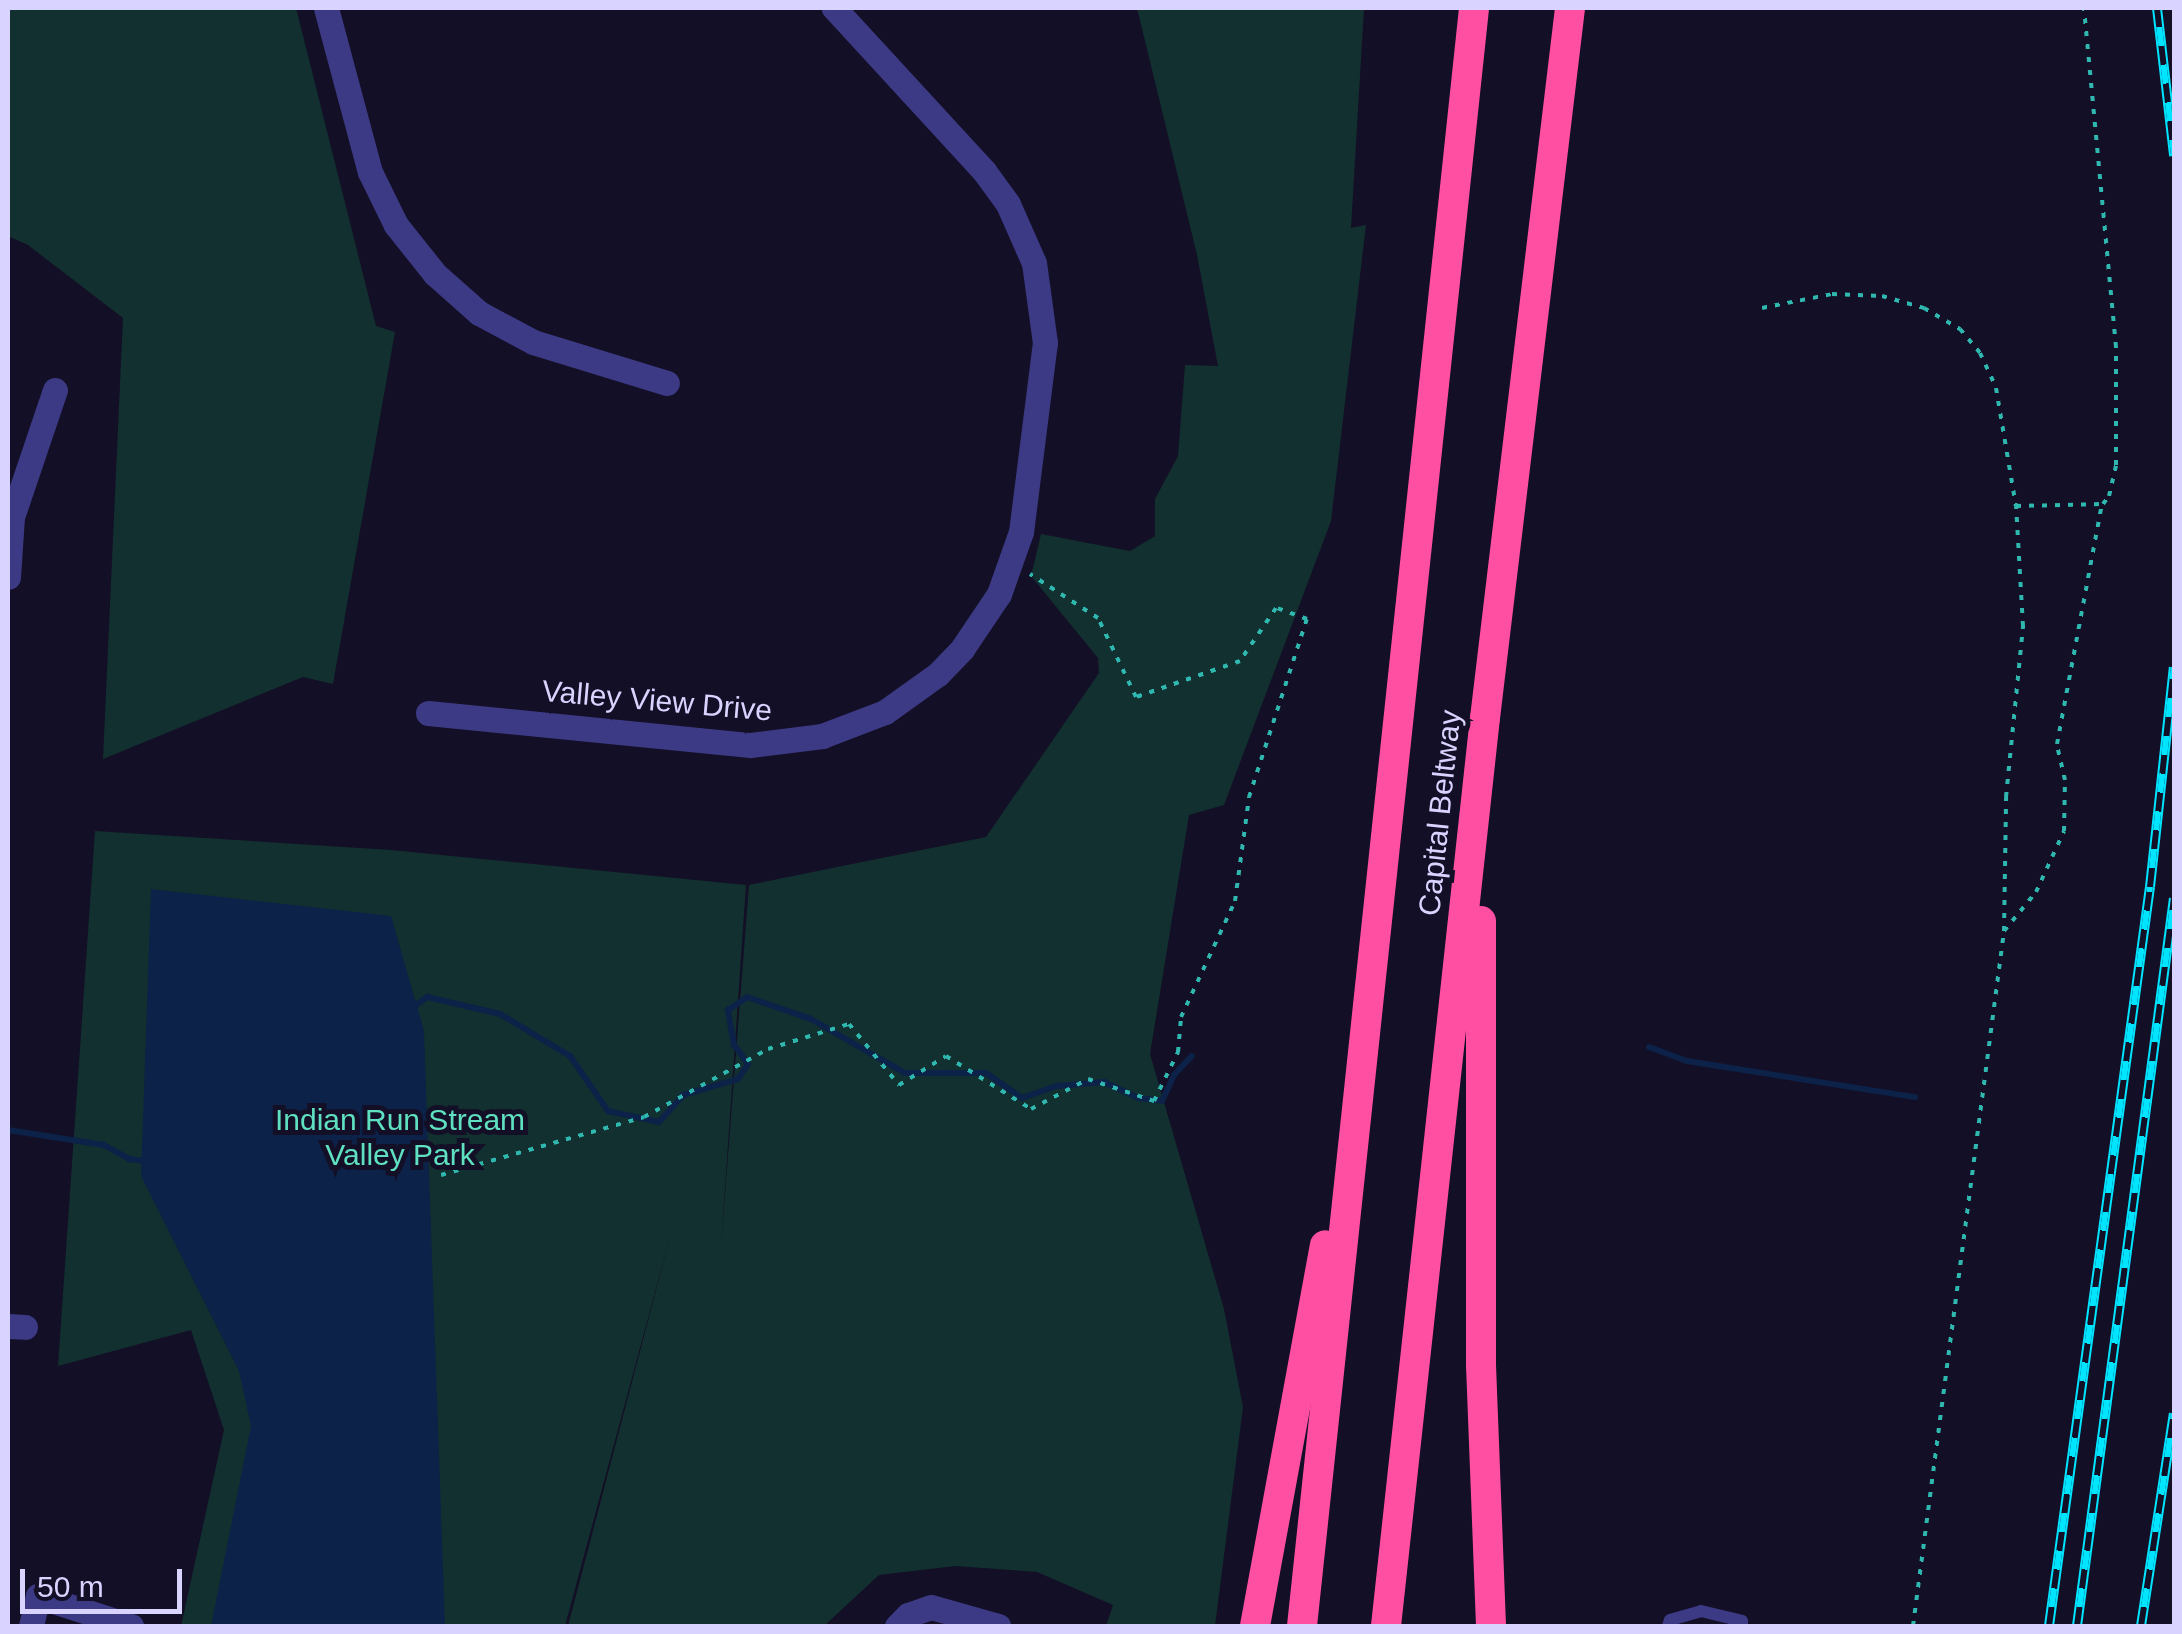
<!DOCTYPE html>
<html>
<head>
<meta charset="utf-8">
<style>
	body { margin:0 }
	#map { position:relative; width:2182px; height:1634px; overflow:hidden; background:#130f26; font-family:Arial,sans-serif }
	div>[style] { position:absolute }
	.green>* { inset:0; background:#12302f }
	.water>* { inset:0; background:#0c2248 }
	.stream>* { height:6px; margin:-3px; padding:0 3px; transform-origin:3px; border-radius:3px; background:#0c2248 }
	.path>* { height:4px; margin-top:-2px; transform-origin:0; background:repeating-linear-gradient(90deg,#2fb8b0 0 5px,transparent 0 13px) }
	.lane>* { height:12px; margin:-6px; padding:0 6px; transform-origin:6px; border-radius:6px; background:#3d3a85 }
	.street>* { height:25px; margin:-12.5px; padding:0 12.5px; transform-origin:12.5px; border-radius:12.5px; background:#3d3a85 }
	.highway>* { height:30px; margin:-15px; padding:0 15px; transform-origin:15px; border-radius:15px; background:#ff4fa3 }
	.rail>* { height:10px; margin-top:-5px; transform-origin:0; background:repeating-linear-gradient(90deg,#130f26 0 19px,#00e5ff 0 38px); box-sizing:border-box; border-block:2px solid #00e5ff }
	span { translate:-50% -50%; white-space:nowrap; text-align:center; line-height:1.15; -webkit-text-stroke:10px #130f26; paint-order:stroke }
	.street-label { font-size:30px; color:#d9d4ff }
	.park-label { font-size:30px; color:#5fe0c0 }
	.frame { position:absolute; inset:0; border:10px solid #d9d4ff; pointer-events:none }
	.scale { position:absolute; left:20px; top:1569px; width:162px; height:45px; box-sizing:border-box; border:5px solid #d9d4ff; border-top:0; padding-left:12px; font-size:30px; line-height:35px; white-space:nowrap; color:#d9d4ff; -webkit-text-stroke:8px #130f26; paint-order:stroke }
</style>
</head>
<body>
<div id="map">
	<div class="green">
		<i style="clip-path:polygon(8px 8px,296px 8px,376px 326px,395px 332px,333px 684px,303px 677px,103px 759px,123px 318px,28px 245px,8px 236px)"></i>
		<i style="clip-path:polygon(1137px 8px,1364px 8px,1351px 228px,1366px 225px,1331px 521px,1224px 805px,1189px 815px,1150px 1054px,1224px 1309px,1243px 1407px,1215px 1626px,1106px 1626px,1113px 1605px,1037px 1572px,955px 1566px,879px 1575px,824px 1626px,568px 1626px,671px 1233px,565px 1626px,181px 1626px,224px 1430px,191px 1330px,58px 1366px,95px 831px,391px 850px,746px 885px,721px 1246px,749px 885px,986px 837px,1099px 673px,1098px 658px,1031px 576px,1041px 534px,1130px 551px,1155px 536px,1155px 499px,1178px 456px,1185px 365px,1218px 366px,1197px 255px)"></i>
	</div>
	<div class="water">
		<i style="clip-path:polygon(151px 889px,391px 916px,424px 1031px,445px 1626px,211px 1626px,251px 1426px,239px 1371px,141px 1176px)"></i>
	</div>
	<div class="stream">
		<i style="left:412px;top:1008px;width:19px;rotate:-36deg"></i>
		<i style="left:427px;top:997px;width:75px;rotate:13.1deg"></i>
		<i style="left:500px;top:1014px;width:82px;rotate:31deg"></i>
		<i style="left:570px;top:1056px;width:67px;rotate:55.4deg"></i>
		<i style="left:608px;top:1111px;width:52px;rotate:12.2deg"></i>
		<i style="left:659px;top:1122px;width:36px;rotate:-48deg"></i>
		<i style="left:683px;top:1095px;width:57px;rotate:-16.2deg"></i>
		<i style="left:738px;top:1079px;width:18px;rotate:-56deg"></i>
		<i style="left:748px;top:1064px;width:24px;rotate:-126deg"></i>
		<i style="left:734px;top:1045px;width:36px;rotate:-100deg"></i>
		<i style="left:728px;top:1010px;width:23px;rotate:-34deg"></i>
		<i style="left:747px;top:997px;width:68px;rotate:19deg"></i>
		<i style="left:811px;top:1019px;width:108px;rotate:29.9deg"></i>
		<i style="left:905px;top:1073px;width:81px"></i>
		<i style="left:986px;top:1073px;width:44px;rotate:34.8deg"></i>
		<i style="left:1022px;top:1098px;width:37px;rotate:-19deg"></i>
		<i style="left:1057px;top:1086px;width:47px;rotate:-4.9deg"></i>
		<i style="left:1104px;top:1082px;width:38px;rotate:25deg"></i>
		<i style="left:1139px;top:1098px;width:23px;rotate:7deg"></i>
		<i style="left:1162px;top:1101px;width:29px;rotate:-65deg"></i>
		<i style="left:1174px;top:1075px;width:26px;rotate:-47deg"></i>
		<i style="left:1649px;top:1047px;width:40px;rotate:20.2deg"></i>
		<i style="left:1687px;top:1061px;width:231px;rotate:9deg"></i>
		<i style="left:8px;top:1130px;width:97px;rotate:8.9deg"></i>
		<i style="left:104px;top:1145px;width:29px;rotate:29deg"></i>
		<i style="left:129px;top:1159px;width:17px;rotate:7deg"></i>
	</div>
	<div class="path">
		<i style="left:1762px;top:308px;width:71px;rotate:-11.3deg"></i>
		<i style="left:1832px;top:294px;width:50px;rotate:2.3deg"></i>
		<i style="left:1882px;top:296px;width:44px;rotate:15.9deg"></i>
		<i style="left:1924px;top:308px;width:42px;rotate:30.3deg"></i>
		<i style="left:1960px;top:329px;width:31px;rotate:50deg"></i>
		<i style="left:1980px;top:353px;width:38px;rotate:65deg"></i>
		<i style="left:1996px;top:388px;width:120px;rotate:80.4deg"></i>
		<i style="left:2004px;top:931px;width:50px;rotate:-50.6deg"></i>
		<i style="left:2036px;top:892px;width:67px;rotate:-65.3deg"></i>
		<i style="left:2064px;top:831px;width:51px;rotate:-88.9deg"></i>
		<i style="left:2065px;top:780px;width:37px;rotate:-103deg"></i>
		<i style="left:2057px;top:744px;width:244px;rotate:-79.4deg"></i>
		<i style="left:441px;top:1175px;width:211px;rotate:-15.9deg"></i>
		<i style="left:644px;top:1117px;width:141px;rotate:-28.7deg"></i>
		<i style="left:768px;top:1049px;width:85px;rotate:-17.2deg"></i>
		<i style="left:849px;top:1024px;width:79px;rotate:50.7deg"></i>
		<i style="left:899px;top:1085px;width:55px;rotate:-31.7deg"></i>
		<i style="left:946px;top:1056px;width:100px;rotate:31.9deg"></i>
		<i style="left:1031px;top:1109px;width:64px;rotate:-27.8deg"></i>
		<i style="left:1088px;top:1079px;width:70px;rotate:18.4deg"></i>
		<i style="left:1154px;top:1101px;width:55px;rotate:-63.9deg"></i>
		<i style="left:1178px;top:1052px;width:35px;rotate:-85deg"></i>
		<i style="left:1181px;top:1017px;width:128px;rotate:-65deg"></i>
		<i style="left:1235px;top:901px;width:105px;rotate:-82.3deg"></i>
		<i style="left:1249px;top:797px;width:187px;rotate:-72deg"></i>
		<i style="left:1307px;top:619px;width:33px;rotate:-160deg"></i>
		<i style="left:1276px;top:608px;width:64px;rotate:124.2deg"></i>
		<i style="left:1240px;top:661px;width:110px;rotate:160.9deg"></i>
		<i style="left:1136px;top:697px;width:88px;rotate:-115.7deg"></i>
		<i style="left:1098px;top:618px;width:81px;rotate:-147.1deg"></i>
		<i style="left:1913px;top:1626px;width:701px;rotate:-82.54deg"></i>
		<i style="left:2004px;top:931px;width:134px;rotate:-89.1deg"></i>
		<i style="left:2006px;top:797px;width:172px;rotate:-84.3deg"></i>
		<i style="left:2023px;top:626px;width:120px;rotate:-93.3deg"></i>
		<i style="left:2016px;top:506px;width:87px;rotate:-1.3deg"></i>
		<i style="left:2103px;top:504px;width:10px;rotate:-53deg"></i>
		<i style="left:2109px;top:496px;width:32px;rotate:-77deg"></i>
		<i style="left:2116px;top:465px;width:118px;rotate:-90deg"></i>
		<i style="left:2116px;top:347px;width:341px;rotate:-95.4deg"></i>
	</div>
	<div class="lane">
		<i style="left:1668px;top:1626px;width:6px;rotate:-72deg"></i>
		<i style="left:1670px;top:1620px;width:32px;rotate:-16deg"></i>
		<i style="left:1701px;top:1611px;width:42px;rotate:13.7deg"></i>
		<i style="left:1742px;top:1621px;width:5px;rotate:90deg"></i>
	</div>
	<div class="street">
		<i style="left:326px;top:8px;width:170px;rotate:75deg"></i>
		<i style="left:370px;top:172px;width:59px;rotate:63.9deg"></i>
		<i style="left:396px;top:225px;width:63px;rotate:51.5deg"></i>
		<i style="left:435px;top:274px;width:59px;rotate:41.6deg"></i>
		<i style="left:479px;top:313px;width:61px;rotate:28.2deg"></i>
		<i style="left:533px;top:342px;width:140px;rotate:17deg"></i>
		<i style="left:8px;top:577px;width:60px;rotate:-86.2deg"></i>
		<i style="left:12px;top:517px;width:134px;rotate:-71.3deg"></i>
		<i style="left:428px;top:713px;width:324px;rotate:5.7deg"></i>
		<i style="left:750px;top:745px;width:73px;rotate:-7.1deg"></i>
		<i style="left:822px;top:736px;width:67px;rotate:-20.9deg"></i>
		<i style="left:885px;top:712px;width:65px;rotate:-35.6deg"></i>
		<i style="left:938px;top:674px;width:35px;rotate:-46deg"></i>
		<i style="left:962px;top:649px;width:66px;rotate:-56.1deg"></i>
		<i style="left:999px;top:594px;width:66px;rotate:-70.5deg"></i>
		<i style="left:1021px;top:532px;width:191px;rotate:-82.8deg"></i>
		<i style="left:1045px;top:343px;width:81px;rotate:-97.8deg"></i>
		<i style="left:1034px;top:263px;width:64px;rotate:-113.8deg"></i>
		<i style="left:1008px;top:204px;width:41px;rotate:-126deg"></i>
		<i style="left:984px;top:171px;width:222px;rotate:-132.6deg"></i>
		<i style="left:8px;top:1326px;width:17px;rotate:3deg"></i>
		<i style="left:31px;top:1626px;width:31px;rotate:-77deg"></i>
		<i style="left:38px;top:1596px;width:98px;rotate:17.9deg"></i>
		<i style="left:897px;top:1626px;width:16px;rotate:-45deg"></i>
		<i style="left:908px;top:1615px;width:24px;rotate:-19deg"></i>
		<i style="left:931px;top:1607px;width:70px;rotate:15.8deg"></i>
	</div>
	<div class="highway">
		<i style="left:1481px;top:921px;width:444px;rotate:90deg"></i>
		<i style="left:1481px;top:1365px;width:261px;rotate:87.8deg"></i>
		<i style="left:1255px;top:1626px;width:387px;rotate:-79.6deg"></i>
		<i style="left:1302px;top:1626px;width:1627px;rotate:-83.93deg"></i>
		<i style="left:1386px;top:1626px;width:913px;rotate:-83.78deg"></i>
		<i style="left:1485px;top:718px;width:715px;rotate:-83.17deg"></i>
	</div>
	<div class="rail">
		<i style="left:2157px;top:8px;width:149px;rotate:83.4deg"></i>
		<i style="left:2049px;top:1626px;width:746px;rotate:-82.22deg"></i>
		<i style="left:2150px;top:887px;width:221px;rotate:-83.8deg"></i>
		<i style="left:2077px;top:1626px;width:734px;rotate:-82.41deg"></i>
		<i style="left:2141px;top:1626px;width:215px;rotate:-81.2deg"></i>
	</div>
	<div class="street-label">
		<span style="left:657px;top:701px;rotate:5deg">Valley View Drive</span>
		<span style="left:1440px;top:813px;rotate:-84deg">Capital Beltway</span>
	</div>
	<div class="park-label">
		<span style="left:400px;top:1137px">Indian Run Stream<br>Valley Park</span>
	</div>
	<div class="frame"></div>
	<div class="scale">50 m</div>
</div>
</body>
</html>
